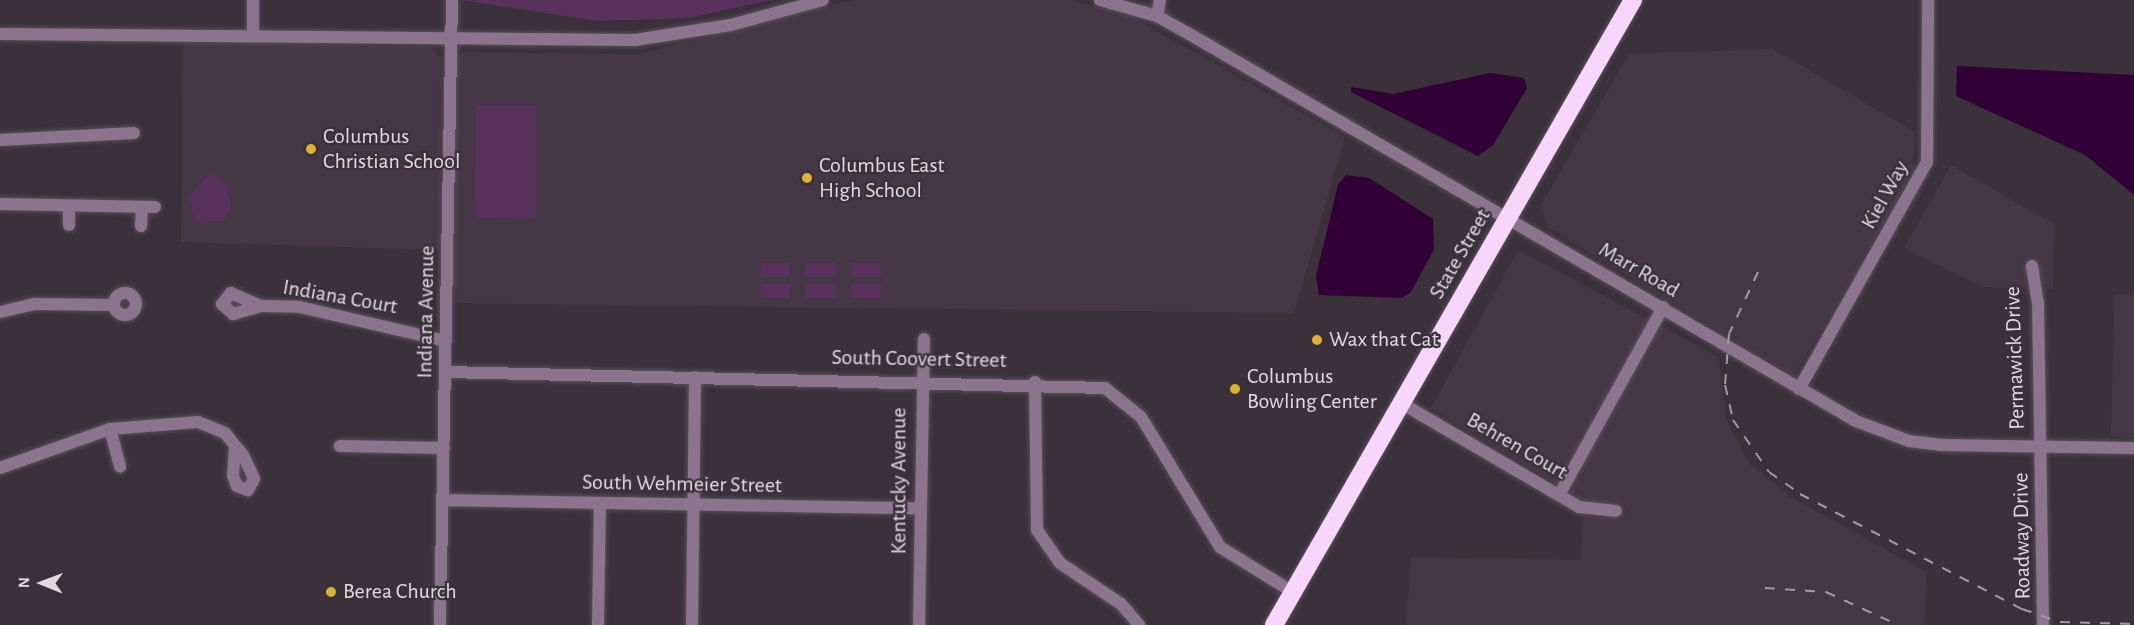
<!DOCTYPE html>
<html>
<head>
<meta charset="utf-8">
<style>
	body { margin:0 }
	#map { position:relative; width:2134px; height:625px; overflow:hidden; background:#3a313b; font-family:"Alegreya Sans",sans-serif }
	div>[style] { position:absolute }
	.built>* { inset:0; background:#453746 }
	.green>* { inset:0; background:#59315d }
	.water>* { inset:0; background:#310036 }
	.roads { filter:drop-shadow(0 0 2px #584f59) drop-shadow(0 0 2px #584f59) }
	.minor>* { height:12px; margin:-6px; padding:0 6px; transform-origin:6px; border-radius:6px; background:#8c748e }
	.minor>.ring { margin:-6px; padding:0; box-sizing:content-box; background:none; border:12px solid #8c748e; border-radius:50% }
	.highway>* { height:18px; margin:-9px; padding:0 9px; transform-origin:9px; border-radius:9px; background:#f8d5fb }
	.rail>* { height:2px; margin-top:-1px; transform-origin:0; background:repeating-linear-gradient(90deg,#a19aa2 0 10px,transparent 0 20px) }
	.dots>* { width:16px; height:16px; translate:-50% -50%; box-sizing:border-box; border:3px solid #3a313b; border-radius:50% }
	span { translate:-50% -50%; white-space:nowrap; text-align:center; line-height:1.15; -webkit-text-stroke:4.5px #3a313b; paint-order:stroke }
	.poi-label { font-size:22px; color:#e0dae0 }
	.left { translate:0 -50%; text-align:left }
	.street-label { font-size:22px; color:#e0dae0 }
	.north { position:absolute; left:12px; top:553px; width:60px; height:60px; -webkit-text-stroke:4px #3a313b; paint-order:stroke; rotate:271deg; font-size:16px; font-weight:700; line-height:24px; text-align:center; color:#e0dae0 }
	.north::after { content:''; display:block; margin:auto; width:21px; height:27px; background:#e0dae0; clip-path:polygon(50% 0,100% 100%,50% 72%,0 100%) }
</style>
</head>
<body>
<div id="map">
	<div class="built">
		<i style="clip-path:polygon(852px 0,1072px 0,1129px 15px,1345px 137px,1294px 313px,452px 303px,456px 59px,463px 52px,638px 54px)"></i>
		<i style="clip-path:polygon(183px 42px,430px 47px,441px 57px,439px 250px,181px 242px)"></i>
		<i style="clip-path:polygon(1773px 49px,1915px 132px,1914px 171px,1794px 376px,1548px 228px,1541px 205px,1629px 54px)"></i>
		<i style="clip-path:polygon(1951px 165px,2054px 224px,2053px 289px,1983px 287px,1904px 248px)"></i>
		<i style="clip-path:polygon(1518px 250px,1719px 357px,1726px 418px,1748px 462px,1791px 497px,1927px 572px,1924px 625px,1406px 625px,1411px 557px,1580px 560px,1585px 501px,1431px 408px)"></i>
		<i style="clip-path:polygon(2114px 295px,2134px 295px,2134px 438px,2111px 437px)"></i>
	</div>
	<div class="green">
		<i style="clip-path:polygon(460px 0,771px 0,689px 18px,597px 21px)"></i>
		<i style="clip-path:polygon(476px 105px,536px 105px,536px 219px,475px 218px)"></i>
		<i style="clip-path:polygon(210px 174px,226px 183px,231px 204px,224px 221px,195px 222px,189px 197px)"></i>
		<i style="clip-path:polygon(760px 263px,790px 263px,790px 277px,761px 277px)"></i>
		<i style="clip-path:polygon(806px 263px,835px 263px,836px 277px,806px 277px)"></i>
		<i style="clip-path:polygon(851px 263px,881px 263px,881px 277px,851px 277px)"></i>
		<i style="clip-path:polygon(761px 284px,790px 284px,790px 298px,761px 298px)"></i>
		<i style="clip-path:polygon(806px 284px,835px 284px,835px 298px,806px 298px)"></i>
		<i style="clip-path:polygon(851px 284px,881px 284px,881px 298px,851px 298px)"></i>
	</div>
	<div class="water">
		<i style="clip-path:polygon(1957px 66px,2134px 75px,2134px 195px,2085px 155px,1956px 96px)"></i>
		<i style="clip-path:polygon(1490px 73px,1524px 78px,1527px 88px,1493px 145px,1478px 156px,1351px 92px,1351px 87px,1393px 94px)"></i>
		<i style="clip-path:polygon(1346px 175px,1369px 178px,1433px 219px,1434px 249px,1411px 292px,1402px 298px,1319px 295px,1316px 276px,1338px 185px)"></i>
	</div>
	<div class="roads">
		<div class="minor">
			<i style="left:253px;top:0;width:35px;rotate:90deg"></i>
			<i style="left:1100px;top:0;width:59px;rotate:15.7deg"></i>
			<i style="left:1157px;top:16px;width:39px;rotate:29deg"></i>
			<i style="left:1191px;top:35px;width:769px;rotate:30.13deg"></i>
			<i style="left:1856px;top:421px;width:57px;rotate:20.7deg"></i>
			<i style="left:1909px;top:441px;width:31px;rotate:7deg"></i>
			<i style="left:1940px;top:445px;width:194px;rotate:0.9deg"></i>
			<i style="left:1157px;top:16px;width:16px;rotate:-79deg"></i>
			<i style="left:0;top:34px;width:635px;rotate:0.54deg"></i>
			<i style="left:635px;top:40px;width:97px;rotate:-8.9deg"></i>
			<i style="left:731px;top:25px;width:95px;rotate:-15.2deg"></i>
			<i style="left:0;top:140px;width:134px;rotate:-3deg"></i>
			<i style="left:0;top:204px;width:155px;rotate:1.1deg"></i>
			<i style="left:69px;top:225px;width:19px;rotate:-90deg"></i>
			<i style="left:141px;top:226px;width:19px;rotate:-87deg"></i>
			<i style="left:2032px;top:266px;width:36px;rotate:81deg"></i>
			<i style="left:2038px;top:302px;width:323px;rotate:89.1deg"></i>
			<i class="ring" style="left:114px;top:293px;width:10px;height:10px"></i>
			<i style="left:261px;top:306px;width:33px;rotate:-157deg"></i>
			<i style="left:231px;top:293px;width:14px;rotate:129deg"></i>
			<i style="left:222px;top:304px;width:15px;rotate:42deg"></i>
			<i style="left:233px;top:314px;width:29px;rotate:-16deg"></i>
			<i style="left:261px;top:306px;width:39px;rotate:1deg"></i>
			<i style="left:300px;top:307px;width:150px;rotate:13.1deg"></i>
			<i style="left:0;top:312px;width:35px;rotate:-13deg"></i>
			<i style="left:34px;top:304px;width:79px;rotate:0.7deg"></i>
			<i style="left:446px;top:372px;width:659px;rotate:1.39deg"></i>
			<i style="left:1105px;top:388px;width:46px;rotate:38.9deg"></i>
			<i style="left:1141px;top:417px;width:152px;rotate:58.7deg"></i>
			<i style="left:1220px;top:547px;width:86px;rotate:31.7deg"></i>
			<i style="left:1035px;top:382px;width:148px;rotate:89.2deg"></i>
			<i style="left:1037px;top:530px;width:40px;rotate:55.1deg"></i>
			<i style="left:1060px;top:563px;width:73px;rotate:33.9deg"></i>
			<i style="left:1121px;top:604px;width:28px;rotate:49deg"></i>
			<i style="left:1799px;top:389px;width:261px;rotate:-60.6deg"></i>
			<i style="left:1927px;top:162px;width:162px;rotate:-89.6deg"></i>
			<i style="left:1401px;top:403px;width:206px;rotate:30.3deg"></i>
			<i style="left:1579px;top:507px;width:37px;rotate:6deg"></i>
			<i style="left:110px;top:429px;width:39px;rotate:75deg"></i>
			<i style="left:340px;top:446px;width:104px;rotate:1.1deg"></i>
			<i style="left:0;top:468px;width:117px;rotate:-19.5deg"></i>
			<i style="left:110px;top:429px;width:88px;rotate:-4.5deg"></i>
			<i style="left:198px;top:422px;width:29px;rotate:22deg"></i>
			<i style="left:225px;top:433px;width:28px;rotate:51deg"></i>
			<i style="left:243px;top:455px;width:26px;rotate:65deg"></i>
			<i style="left:254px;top:479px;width:13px;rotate:119deg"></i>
			<i style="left:248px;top:490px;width:12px;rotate:-160deg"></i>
			<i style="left:237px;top:486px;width:11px;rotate:-112deg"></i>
			<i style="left:233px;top:476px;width:28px;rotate:-86deg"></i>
			<i style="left:1559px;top:495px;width:215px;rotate:-61deg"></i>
			<i style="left:443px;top:500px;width:477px;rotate:1deg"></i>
			<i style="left:440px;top:625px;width:625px;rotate:-88.9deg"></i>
			<i style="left:598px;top:625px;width:121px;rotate:-89.1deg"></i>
			<i style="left:692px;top:625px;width:248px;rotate:-89.3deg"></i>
			<i style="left:919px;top:625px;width:286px;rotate:-89deg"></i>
		</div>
		<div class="highway">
			<i style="left:1274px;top:625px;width:721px;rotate:-60.13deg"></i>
		</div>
	</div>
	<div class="rail">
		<i style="left:1758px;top:272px;width:68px;rotate:115.1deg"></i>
		<i style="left:1729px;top:334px;width:51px;rotate:94.5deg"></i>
		<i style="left:1725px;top:385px;width:36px;rotate:77deg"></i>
		<i style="left:1733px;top:420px;width:63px;rotate:55.3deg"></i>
		<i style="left:1769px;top:472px;width:38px;rotate:35deg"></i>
		<i style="left:1800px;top:494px;width:250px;rotate:27.4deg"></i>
		<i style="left:2022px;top:609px;width:40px;rotate:18.9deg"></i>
		<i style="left:2060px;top:622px;width:74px;rotate:1.5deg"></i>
		<i style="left:1765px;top:588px;width:61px;rotate:3.8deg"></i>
		<i style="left:1826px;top:592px;width:79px;rotate:24.6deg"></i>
	</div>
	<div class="dots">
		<i style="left:311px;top:149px;background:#dcb233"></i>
		<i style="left:807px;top:178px;background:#dcb233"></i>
		<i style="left:1317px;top:340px;background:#dcb233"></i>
		<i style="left:1235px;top:389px;background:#dcb233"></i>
		<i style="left:331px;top:592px;background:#dcb233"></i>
	</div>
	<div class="poi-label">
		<span class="left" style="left:323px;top:149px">Columbus<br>Christian School</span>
		<span class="left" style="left:819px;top:178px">Columbus East<br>High School</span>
		<span class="left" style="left:1329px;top:340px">Wax that Cat</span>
		<span class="left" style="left:1247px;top:389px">Columbus<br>Bowling Center</span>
		<span class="left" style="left:343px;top:592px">Berea Church</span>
	</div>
	<div class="street-label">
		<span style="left:1885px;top:195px;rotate:-61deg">Kiel Way</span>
		<span style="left:1460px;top:254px;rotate:-60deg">State Street</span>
		<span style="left:1639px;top:270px;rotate:30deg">Marr Road</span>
		<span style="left:340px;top:297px;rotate:10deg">Indiana Court</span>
		<span style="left:426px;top:312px;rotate:-89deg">Indiana Avenue</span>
		<span style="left:2015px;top:358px;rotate:-92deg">Permawick Drive</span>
		<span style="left:919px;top:359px;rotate:1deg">South Coovert Street</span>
		<span style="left:1517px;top:446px;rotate:30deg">Behren Court</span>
		<span style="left:899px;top:481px;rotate:-90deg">Kentucky Avenue</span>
		<span style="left:682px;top:484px;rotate:1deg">South Wehmeier Street</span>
		<span style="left:2022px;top:536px;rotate:-91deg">Roadway Drive</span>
	</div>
	<div class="north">N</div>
</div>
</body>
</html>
